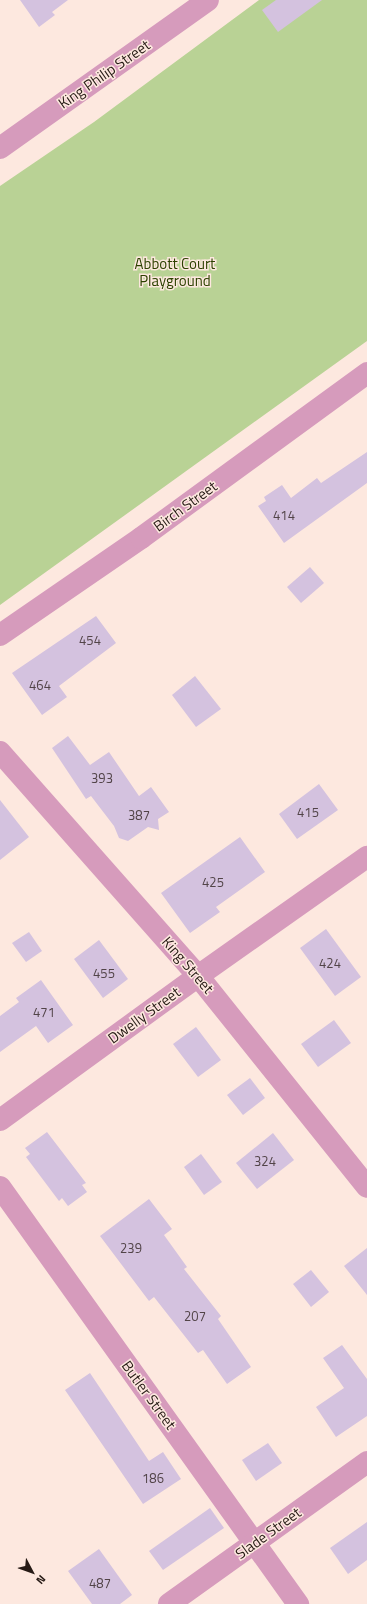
<!DOCTYPE html>
<html>
<head>
<meta charset="utf-8">
<style>
	body { margin:0 }
	#map { position:relative; width:367px; height:1604px; overflow:hidden; background:#fde8df; font-family:"Titillium Web",sans-serif }
	div>[style] { position:absolute }
	.green>* { inset:0; background:#b9d295 }
	.building>* { inset:0; background:#d4c2df }
	.minor>* { height:22px; margin:-11px; padding:0 11px; transform-origin:11px; border-radius:11px; background:#d69bbc }
	span { translate:-50% -50%; white-space:nowrap; text-align:center; line-height:1.15; -webkit-text-stroke:3px #fde8df; paint-order:stroke }
	.number-label { font-size:13px; color:#524448 }
	.number-label span { -webkit-text-stroke-width:0 }
	.street-label { font-size:15px; color:#261a15 }
	.park-label { font-size:15px; color:#2d4200 }
	.north { position:absolute; left:12px; top:1552px; width:40px; height:40px; -webkit-text-stroke:3px #fde8df; paint-order:stroke; rotate:131deg; font-size:11px; font-weight:700; line-height:16px; text-align:center; color:#261a15 }
	.north::after { content:''; display:block; margin:auto; width:14px; height:18px; background:#261a15; clip-path:polygon(50% 0,100% 100%,50% 72%,0 100%) }
</style>
</head>
<body>
<div id="map">
	<div class="green">
		<i style="clip-path:polygon(259px 0,367px 0,367px 341px,0 605px,0 186px,94px 122px)"></i>
	</div>
	<div class="building">
		<i style="clip-path:polygon(20px 0,68px 0,52px 12px,55px 15px,39px 27px)"></i>
		<i style="clip-path:polygon(276px 0,322px 0,278px 32px,262px 10px)"></i>
		<i style="clip-path:polygon(367px 452px,367px 483px,284px 543px,258px 506px,266px 501px,264px 497px,282px 485px,291px 498px,317px 478px,321px 483px)"></i>
		<i style="clip-path:polygon(310px 567px,324px 583px,301px 603px,287px 587px)"></i>
		<i style="clip-path:polygon(96px 616px,116px 643px,59px 686px,67px 697px,42px 715px,12px 673px)"></i>
		<i style="clip-path:polygon(195px 676px,221px 709px,196px 727px,172px 695px)"></i>
		<i style="clip-path:polygon(68px 736px,90px 765px,109px 752px,139px 796px,151px 787px,169px 812px,158px 819px,159px 830px,148px 827px,128px 841px,119px 838px,114px 826px,91px 796px,86px 799px,52px 748px)"></i>
		<i style="clip-path:polygon(319px 784px,338px 810px,297px 839px,279px 814px)"></i>
		<i style="clip-path:polygon(0 800px,29px 837px,0 860px)"></i>
		<i style="clip-path:polygon(240px 837px,265px 872px,216px 907px,220px 912px,190px 933px,161px 893px)"></i>
		<i style="clip-path:polygon(326px 929px,361px 977px,335px 996px,300px 948px)"></i>
		<i style="clip-path:polygon(29px 932px,42px 951px,26px 962px,12px 943px)"></i>
		<i style="clip-path:polygon(99px 940px,128px 979px,103px 998px,74px 959px)"></i>
		<i style="clip-path:polygon(41px 980px,73px 1025px,48px 1043px,36px 1026px,0 1052px,0 1016px,19px 1002px,16px 998px)"></i>
		<i style="clip-path:polygon(334px 1020px,351px 1043px,318px 1067px,301px 1044px)"></i>
		<i style="clip-path:polygon(196px 1027px,221px 1060px,198px 1077px,173px 1044px)"></i>
		<i style="clip-path:polygon(250px 1078px,265px 1098px,243px 1115px,227px 1095px)"></i>
		<i style="clip-path:polygon(47px 1132px,86px 1183px,82px 1185px,87px 1192px,68px 1206px,62px 1198px,59px 1201px,26px 1157px,30px 1154px,25px 1148px)"></i>
		<i style="clip-path:polygon(273px 1133px,294px 1160px,257px 1189px,236px 1163px)"></i>
		<i style="clip-path:polygon(201px 1154px,222px 1182px,204px 1195px,184px 1167px)"></i>
		<i style="clip-path:polygon(149px 1199px,172px 1229px,164px 1235px,187px 1267px,184px 1269px,221px 1316px,218px 1319px,251px 1367px,227px 1384px,203px 1350px,198px 1353px,154px 1297px,149px 1301px,100px 1236px)"></i>
		<i style="clip-path:polygon(367px 1248px,367px 1295px,344px 1266px)"></i>
		<i style="clip-path:polygon(311px 1270px,329px 1292px,311px 1307px,293px 1284px)"></i>
		<i style="clip-path:polygon(342px 1345px,367px 1379px,367px 1416px,336px 1437px,316px 1407px,344px 1388px,323px 1358px)"></i>
		<i style="clip-path:polygon(90px 1373px,149px 1461px,163px 1452px,181px 1479px,143px 1504px,65px 1390px)"></i>
		<i style="clip-path:polygon(268px 1443px,282px 1463px,256px 1481px,242px 1460px)"></i>
		<i style="clip-path:polygon(210px 1508px,224px 1528px,163px 1570px,149px 1551px)"></i>
		<i style="clip-path:polygon(367px 1522px,367px 1560px,348px 1574px,330px 1548px)"></i>
		<i style="clip-path:polygon(99px 1549px,132px 1595px,120px 1604px,92px 1604px,68px 1571px)"></i>
	</div>
	<div class="minor">
		<i style="left:0;top:148px;width:255px;rotate:-35.4deg"></i>
		<i style="left:0;top:635px;width:171px;rotate:-34.5deg"></i>
		<i style="left:141px;top:538px;width:280px;rotate:-36.1deg"></i>
		<i style="left:0;top:752px;width:299px;rotate:48.5deg"></i>
		<i style="left:198px;top:976px;width:270px;rotate:51.3deg"></i>
		<i style="left:0;top:1120px;width:245px;rotate:-36deg"></i>
		<i style="left:198px;top:976px;width:207px;rotate:-35.2deg"></i>
		<i style="left:0;top:1187px;width:513px;rotate:54.45deg"></i>
		<i style="left:169px;top:1604px;width:244px;rotate:-35.6deg"></i>
	</div>
	<div class="number-label">
		<span style="left:284px;top:515px">414</span>
		<span style="left:90px;top:640px">454</span>
		<span style="left:40px;top:685px">464</span>
		<span style="left:102px;top:778px">393</span>
		<span style="left:308px;top:812px">415</span>
		<span style="left:139px;top:815px">387</span>
		<span style="left:213px;top:882px">425</span>
		<span style="left:330px;top:963px">424</span>
		<span style="left:104px;top:973px">455</span>
		<span style="left:44px;top:1012px">471</span>
		<span style="left:265px;top:1161px">324</span>
		<span style="left:131px;top:1248px">239</span>
		<span style="left:195px;top:1316px">207</span>
		<span style="left:153px;top:1478px">186</span>
		<span style="left:100px;top:1583px">487</span>
	</div>
	<div class="street-label">
		<span style="left:104px;top:74px;rotate:-35deg">King Philip Street</span>
		<span style="left:185px;top:506px;rotate:-36deg">Birch Street</span>
		<span style="left:188px;top:965px;rotate:49deg">King Street</span>
		<span style="left:144px;top:1015px;rotate:-36deg">Dwelly Street</span>
		<span style="left:149px;top:1395px;rotate:54deg">Butler Street</span>
		<span style="left:268px;top:1533px;rotate:-36deg">Slade Street</span>
	</div>
	<div class="park-label">
		<span style="left:175px;top:272px">Abbott Court<br>Playground</span>
	</div>
	<div class="north">N</div>
</div>
</body>
</html>
